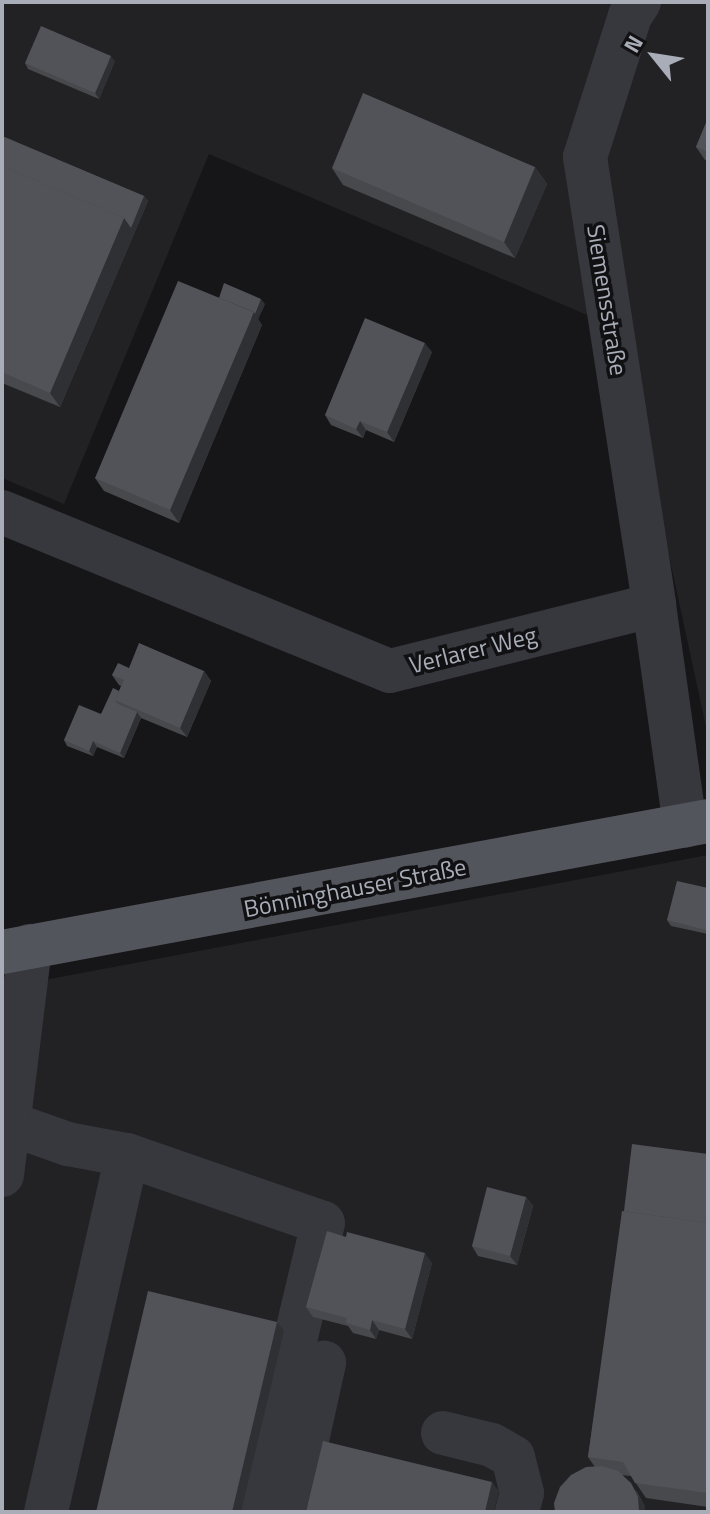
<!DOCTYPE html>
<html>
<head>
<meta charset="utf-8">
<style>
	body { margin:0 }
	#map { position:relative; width:710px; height:1514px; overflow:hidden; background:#161618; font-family:"Titillium Web",sans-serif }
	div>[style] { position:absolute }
	.built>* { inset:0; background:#222225 }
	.minor>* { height:44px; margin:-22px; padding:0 22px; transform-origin:22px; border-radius:22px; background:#37383d }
	.major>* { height:44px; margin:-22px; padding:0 22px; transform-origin:22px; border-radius:22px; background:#53555c }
	.wall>* { inset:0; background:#47494d }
	.shaded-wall>* { inset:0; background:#2f3033 }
	.building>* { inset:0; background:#525359 }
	span { translate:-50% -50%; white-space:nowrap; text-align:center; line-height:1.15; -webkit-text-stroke:7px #111113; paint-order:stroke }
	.street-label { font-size:24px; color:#a8adb8 }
	.frame { position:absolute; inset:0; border:4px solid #a8adb8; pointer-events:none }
	.north { position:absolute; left:614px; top:16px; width:80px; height:80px; -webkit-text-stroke:6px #111113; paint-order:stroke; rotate:300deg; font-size:22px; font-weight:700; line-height:32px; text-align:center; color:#a8adb8 }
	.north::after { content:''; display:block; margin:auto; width:28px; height:36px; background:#a8adb8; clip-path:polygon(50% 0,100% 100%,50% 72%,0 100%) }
</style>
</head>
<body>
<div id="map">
	<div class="built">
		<i style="clip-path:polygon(2px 2px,708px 2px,708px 736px,620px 329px,209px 154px,64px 504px,2px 478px)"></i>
		<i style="clip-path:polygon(708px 855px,708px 1512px,2px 1512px,2px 988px)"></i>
	</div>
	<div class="minor">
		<i style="left:639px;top:2px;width:17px;rotate:123deg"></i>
		<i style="left:630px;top:16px;width:148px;rotate:107.7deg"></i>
		<i style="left:585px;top:157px;width:453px;rotate:81.2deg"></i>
		<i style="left:2px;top:512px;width:419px;rotate:22.3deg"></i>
		<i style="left:390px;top:671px;width:272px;rotate:-14deg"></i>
		<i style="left:654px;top:605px;width:223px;rotate:82deg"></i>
		<i style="left:8px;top:1123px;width:64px;rotate:19.3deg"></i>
		<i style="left:68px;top:1144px;width:60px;rotate:10.6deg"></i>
		<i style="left:127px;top:1155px;width:207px;rotate:19.1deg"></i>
		<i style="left:323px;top:1223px;width:297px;rotate:103.4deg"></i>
		<i style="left:2px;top:1175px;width:231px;rotate:-83deg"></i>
		<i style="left:443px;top:1433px;width:50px;rotate:13.8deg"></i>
		<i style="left:492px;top:1445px;width:24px;rotate:30deg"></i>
		<i style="left:513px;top:1457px;width:37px;rotate:76deg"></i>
		<i style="left:522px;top:1493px;width:20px;rotate:105deg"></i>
		<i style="left:46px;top:1512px;width:366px;rotate:-77.2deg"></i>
		<i style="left:291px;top:1512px;width:153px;rotate:-77.5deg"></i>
	</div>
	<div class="major">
		<i style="left:2px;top:952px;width:718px;rotate:-10.51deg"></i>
	</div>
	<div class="wall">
		<i style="clip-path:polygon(115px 61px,99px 99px,28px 69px,25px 63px)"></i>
		<i style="clip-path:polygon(708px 118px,708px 161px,705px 160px,696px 147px)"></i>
		<i style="clip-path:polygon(2px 136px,144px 196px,148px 201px,60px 407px,2px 383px)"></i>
		<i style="clip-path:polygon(535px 167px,547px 184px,515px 258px,343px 185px,332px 168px)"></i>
		<i style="clip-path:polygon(265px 304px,258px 319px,262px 325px,179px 523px,104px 491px,95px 478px)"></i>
		<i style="clip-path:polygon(432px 352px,394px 442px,366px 430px,363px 438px,331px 425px,325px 415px)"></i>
		<i style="clip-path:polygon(129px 668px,204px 671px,211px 681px,187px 737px,141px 718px,124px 758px,97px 747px,93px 756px,67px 746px,64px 740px,101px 714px,119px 691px,121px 686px,119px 685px,112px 675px)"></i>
		<i style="clip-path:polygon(708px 888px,708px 934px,671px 926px,667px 920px)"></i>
		<i style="clip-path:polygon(708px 1154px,708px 1507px,646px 1498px,631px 1476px,621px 1475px,637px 1492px,645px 1507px,595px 1467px,588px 1457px,624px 1211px)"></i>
		<i style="clip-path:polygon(526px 1197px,533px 1206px,517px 1265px,478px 1256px,472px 1246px)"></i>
		<i style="clip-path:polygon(432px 1263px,412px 1339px,379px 1330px,376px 1339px,353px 1333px,348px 1326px,313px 1317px,306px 1307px)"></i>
	</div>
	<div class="shaded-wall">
		<i style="clip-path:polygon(111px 56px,115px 61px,99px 99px,95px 93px)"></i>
		<i style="clip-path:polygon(535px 167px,547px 184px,515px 258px,504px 242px)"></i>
		<i style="clip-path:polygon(144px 196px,148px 201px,60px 407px,50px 393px,124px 218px)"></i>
		<i style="clip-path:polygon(261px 299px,265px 304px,258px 319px,262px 325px,179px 523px,170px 510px,254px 312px)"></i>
		<i style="clip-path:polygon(425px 343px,432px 352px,394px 442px,387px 432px)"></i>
		<i style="clip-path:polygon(360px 421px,366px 430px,363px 438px,356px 429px)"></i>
		<i style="clip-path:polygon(204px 671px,211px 681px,187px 737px,180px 728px)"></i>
		<i style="clip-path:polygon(137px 712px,141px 718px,124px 758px,120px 753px)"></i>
		<i style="clip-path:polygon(93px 741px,97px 747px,93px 756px,89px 751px)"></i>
		<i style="clip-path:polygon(526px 1197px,533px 1206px,517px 1265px,510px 1256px)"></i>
		<i style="clip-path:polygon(425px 1253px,432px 1263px,412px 1339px,405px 1329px)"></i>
		<i style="clip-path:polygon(372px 1320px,379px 1330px,376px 1339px,370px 1330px)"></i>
		<i style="clip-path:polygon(277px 1322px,284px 1331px,241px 1512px,232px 1512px)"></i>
		<i style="clip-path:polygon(492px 1482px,499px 1491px,494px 1512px,485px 1512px)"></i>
		<i style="clip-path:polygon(631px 1483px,645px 1507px,645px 1512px,639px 1512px)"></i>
	</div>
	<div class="building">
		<i style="clip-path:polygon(41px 26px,111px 56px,95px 93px,25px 63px)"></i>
		<i style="clip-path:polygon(363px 93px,535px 167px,504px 242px,332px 168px)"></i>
		<i style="clip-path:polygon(708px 118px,708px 152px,696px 147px)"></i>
		<i style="clip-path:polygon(2px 136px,144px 196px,131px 228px,124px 218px,2px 166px)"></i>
		<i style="clip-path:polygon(2px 166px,124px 218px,50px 393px,2px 372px)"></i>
		<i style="clip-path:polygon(178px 281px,254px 312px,170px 510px,95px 478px)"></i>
		<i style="clip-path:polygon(224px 283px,261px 299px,255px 314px,254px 312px,219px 298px)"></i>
		<i style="clip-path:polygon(365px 318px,425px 343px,387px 432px,360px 421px,356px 429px,325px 415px)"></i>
		<i style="clip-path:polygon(139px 643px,204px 671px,180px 728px,115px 700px,124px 680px,112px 675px,118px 663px,129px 668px)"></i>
		<i style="clip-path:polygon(113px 688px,119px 691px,115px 700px,118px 704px,137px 712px,120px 753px,93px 741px,89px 751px,64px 740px,79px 705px,101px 714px)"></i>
		<i style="clip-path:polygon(677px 881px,708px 888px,708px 920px,706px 930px,667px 920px)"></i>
		<i style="clip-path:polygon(632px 1144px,708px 1154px,708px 1223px,624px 1211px)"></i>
		<i style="clip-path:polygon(487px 1187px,526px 1197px,510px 1256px,472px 1246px)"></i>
		<i style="clip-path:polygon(622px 1211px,708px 1223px,708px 1493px,635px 1483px,623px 1462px,588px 1457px)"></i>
		<i style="clip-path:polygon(327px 1231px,346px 1237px,347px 1232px,425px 1253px,405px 1329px,372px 1320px,370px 1330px,346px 1323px,347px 1318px,306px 1307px)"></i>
		<i style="clip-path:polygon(148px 1291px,277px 1322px,232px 1512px,96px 1512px)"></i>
		<i style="clip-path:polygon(323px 1441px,492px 1482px,485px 1512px,306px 1512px)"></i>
		<i style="clip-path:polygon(602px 1466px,618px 1471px,631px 1483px,638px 1497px,639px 1512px,555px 1512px,554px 1503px,560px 1487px,571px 1475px,586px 1467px)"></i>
	</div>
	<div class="street-label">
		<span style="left:607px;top:300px;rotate:81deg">Siemensstraße</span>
		<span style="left:473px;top:650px;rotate:-14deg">Verlarer Weg</span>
		<span style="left:355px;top:888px;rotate:-11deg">Bönninghauser Straße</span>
	</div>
	<div class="frame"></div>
	<div class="north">N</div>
</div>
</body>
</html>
